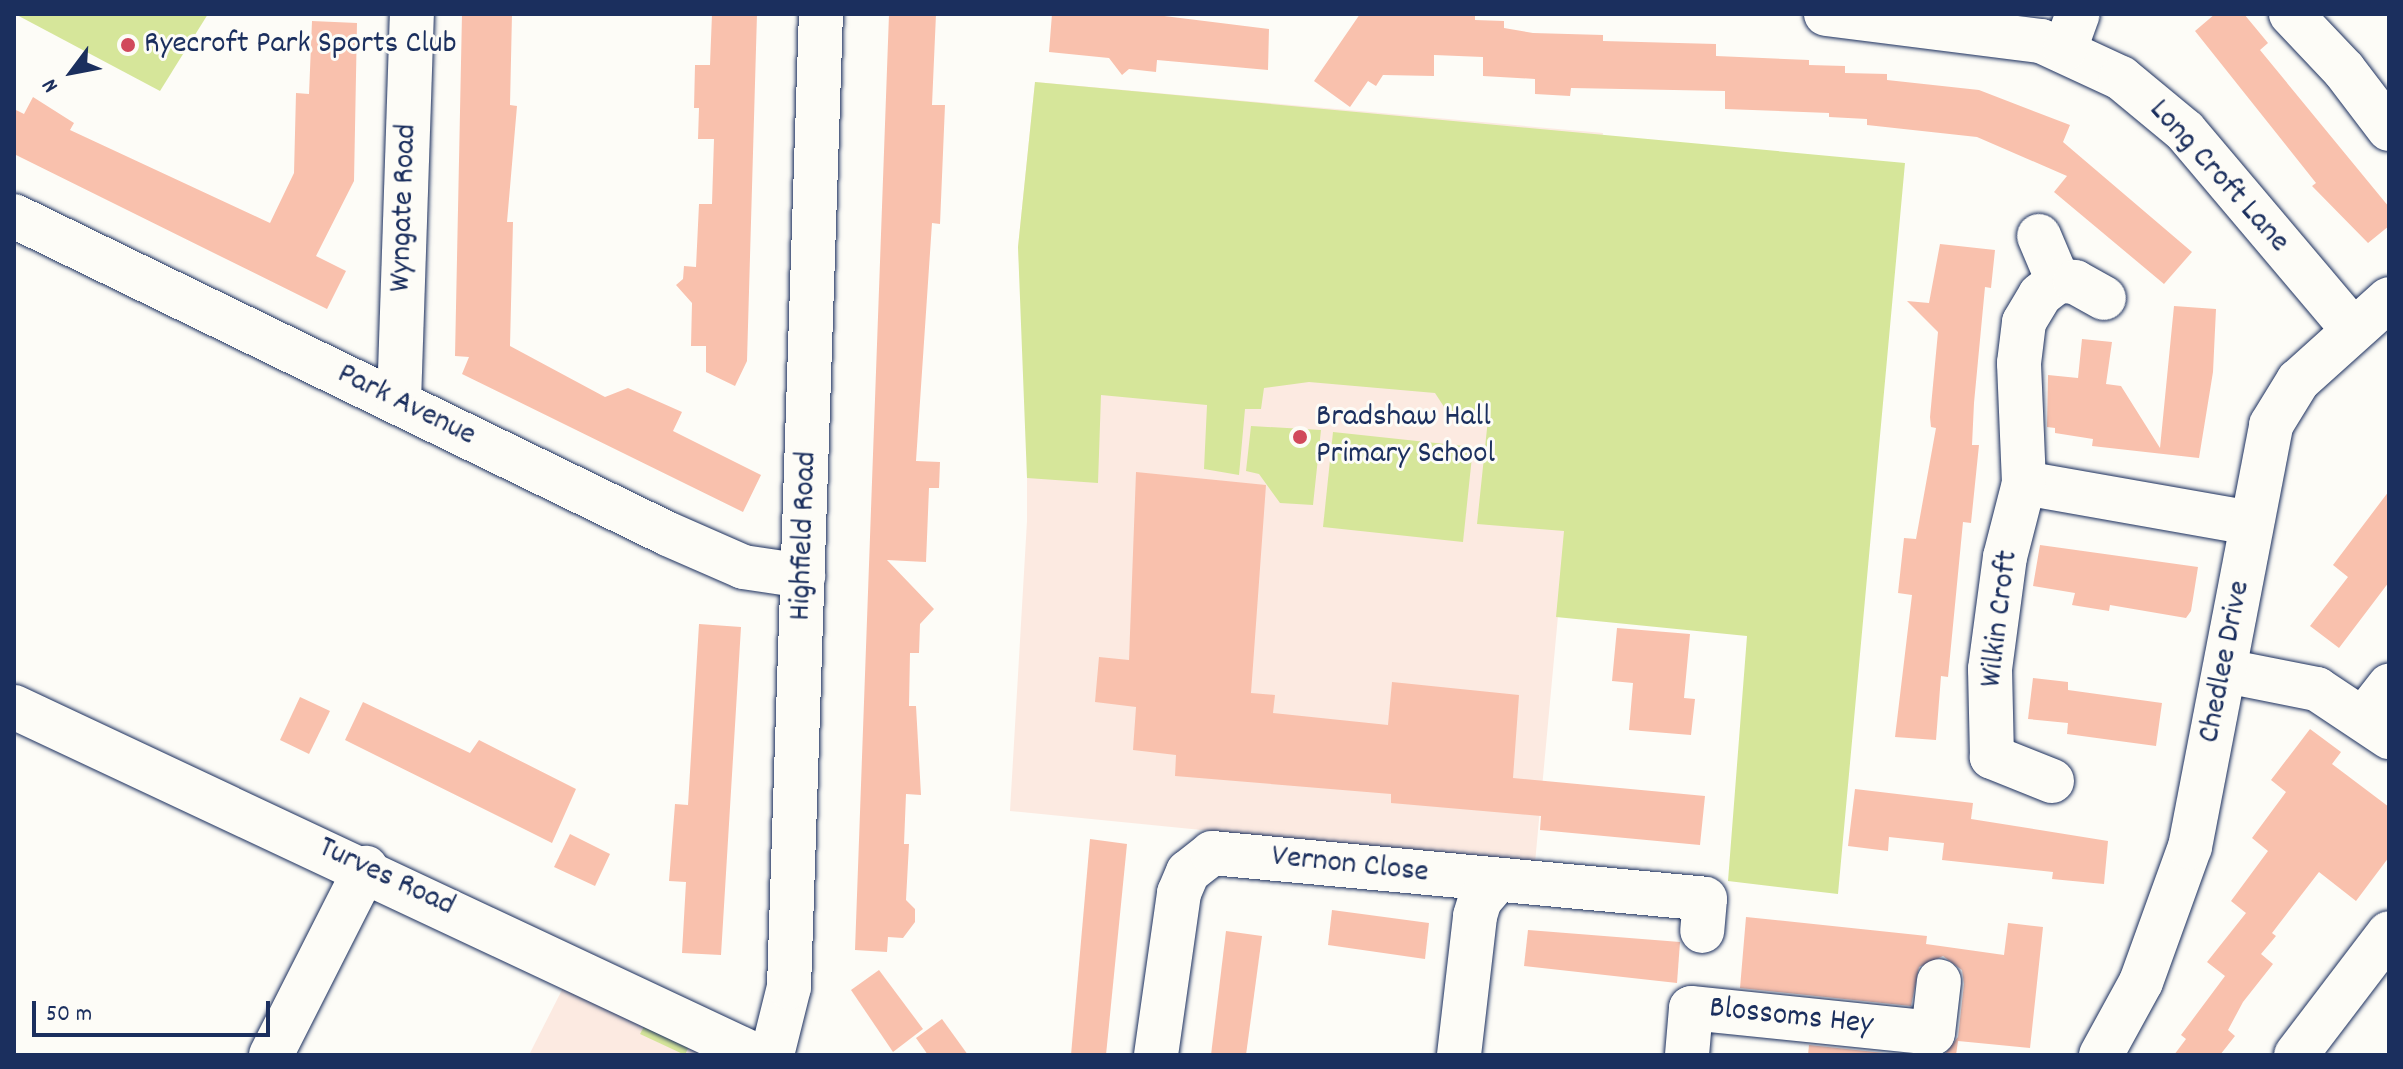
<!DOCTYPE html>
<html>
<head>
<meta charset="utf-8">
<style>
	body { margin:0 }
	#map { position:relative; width:2403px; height:1069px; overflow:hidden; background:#fdfcf7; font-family:Dekko,sans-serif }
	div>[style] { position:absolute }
	.built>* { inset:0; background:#fceae1 }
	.green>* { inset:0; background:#d6e69a }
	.building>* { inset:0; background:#f9c1ad }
	.roads { filter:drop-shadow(0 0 2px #1b2f5e) drop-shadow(0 0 2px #1b2f5e) }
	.minor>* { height:44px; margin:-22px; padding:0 22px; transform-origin:22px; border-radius:22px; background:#fdfcf7 }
	.dots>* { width:22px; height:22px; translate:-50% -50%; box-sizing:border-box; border:4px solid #fdfcf7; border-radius:50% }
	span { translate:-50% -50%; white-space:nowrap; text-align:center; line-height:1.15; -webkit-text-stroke:6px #fdfcf7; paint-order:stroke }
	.poi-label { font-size:32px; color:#1b2f5e }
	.left { translate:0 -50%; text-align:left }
	.street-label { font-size:32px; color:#1b2f5e }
	.frame { position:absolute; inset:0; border:16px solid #1b2f5e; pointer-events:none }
	.north { position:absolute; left:32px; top:32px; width:80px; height:80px; -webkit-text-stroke:6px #fdfcf7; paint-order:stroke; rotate:238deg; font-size:22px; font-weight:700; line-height:32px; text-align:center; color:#1b2f5e }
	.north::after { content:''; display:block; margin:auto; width:28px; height:36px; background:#1b2f5e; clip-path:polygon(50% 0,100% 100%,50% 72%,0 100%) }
	.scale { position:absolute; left:32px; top:1001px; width:238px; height:36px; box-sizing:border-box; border:4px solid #1b2f5e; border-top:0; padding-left:10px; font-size:24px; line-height:28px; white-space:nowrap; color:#1b2f5e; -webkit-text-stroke:6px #fdfcf7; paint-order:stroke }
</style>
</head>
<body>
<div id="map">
	<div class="built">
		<i style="clip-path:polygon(1035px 82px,1603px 133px,1535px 863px,1010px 811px,1027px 521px,1027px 397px,1018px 247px)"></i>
		<i style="clip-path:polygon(566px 982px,704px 1055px,529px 1055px)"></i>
	</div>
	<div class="green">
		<i style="clip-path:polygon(15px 14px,208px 14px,160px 91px)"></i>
		<i style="clip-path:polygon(1035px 82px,1905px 163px,1838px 894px,1728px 881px,1747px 636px,1556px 617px,1564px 531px,1477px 524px,1488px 419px,1450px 416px,1435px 393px,1309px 382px,1264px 388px,1261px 409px,1245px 409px,1239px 475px,1204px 469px,1207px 405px,1101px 395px,1098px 483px,1027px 478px,1018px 247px)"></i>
		<i style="clip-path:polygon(1251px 426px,1321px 430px,1313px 505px,1280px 503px,1259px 474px,1246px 471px)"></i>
		<i style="clip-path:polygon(1333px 432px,1473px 447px,1463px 542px,1323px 527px)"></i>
		<i style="clip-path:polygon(646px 1023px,689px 1046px,685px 1055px,640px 1034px)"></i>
	</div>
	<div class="building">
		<i style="clip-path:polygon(462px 14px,512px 14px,510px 105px,517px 106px,507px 222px,513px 222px,510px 346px,605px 397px,628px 388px,682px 412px,673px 431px,761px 475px,743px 512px,462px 374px,469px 357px,455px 356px)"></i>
		<i style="clip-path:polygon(712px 14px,757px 14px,747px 361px,735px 386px,706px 372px,706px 346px,691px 346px,692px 303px,676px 285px,683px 279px,684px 266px,696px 267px,699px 204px,712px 204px,714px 139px,698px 139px,699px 108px,694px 108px,695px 65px,710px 65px)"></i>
		<i style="clip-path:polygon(889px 14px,936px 14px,932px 105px,945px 105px,940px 224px,932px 223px,916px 461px,940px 462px,939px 488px,929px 488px,926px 562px,887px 560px,934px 609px,920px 624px,919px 653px,910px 653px,909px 706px,916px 706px,921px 795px,906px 794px,904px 844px,909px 844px,906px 900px,915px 909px,915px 922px,903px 938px,888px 937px,887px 952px,855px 950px)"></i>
		<i style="clip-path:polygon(1052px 14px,1148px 14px,1269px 29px,1268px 70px,1157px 60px,1156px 72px,1129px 69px,1122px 75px,1109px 58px,1049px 52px)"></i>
		<i style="clip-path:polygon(1360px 14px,1475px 14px,1475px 20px,1504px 21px,1504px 28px,1533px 33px,1603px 35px,1603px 41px,1716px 44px,1716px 56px,1809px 60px,1809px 65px,1845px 66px,1845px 73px,1887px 74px,1887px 80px,1979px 90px,2070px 125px,2063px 142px,2192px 252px,2164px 284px,2054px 192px,2067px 176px,1977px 137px,1867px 125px,1867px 119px,1829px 117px,1829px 113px,1725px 109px,1725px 91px,1571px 88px,1570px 96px,1535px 94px,1535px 79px,1483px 76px,1483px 57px,1434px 55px,1434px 76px,1383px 75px,1376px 86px,1368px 81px,1350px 107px,1314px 81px)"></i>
		<i style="clip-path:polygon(2215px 14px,2244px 14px,2268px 43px,2260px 50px,2389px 207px,2389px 226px,2368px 243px,2312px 186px,2316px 183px,2195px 31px)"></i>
		<i style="clip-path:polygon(312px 21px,357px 23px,354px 181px,316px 256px,346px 271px,327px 309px,14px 154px,14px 109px,24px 114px,33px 97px,74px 123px,70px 130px,270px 223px,294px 173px,296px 93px,309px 94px)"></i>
		<i style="clip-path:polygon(1940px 244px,1995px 250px,1991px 288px,1985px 287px,1974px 403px,1972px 445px,1979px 445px,1971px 523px,1963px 522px,1948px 677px,1941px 676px,1936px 740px,1895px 737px,1912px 595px,1898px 593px,1904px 538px,1916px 539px,1936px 428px,1931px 427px,1930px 417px,1938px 332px,1907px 301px,1929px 303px)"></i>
		<i style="clip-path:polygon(2174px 306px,2216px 309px,2213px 372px,2199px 458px,2092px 446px,2093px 439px,2055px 433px,2055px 428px,2047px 427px,2048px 375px,2078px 378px,2082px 339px,2112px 342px,2106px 384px,2121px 386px,2160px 448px)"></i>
		<i style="clip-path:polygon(1136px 472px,1266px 485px,1251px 693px,1275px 695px,1273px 713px,1388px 725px,1392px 682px,1519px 695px,1513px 778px,1705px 796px,1700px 845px,1540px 830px,1541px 816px,1391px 803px,1391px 794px,1175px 776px,1176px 755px,1133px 750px,1136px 707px,1095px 702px,1099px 657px,1129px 660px)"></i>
		<i style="clip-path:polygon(2389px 491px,2389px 582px,2339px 648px,2310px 626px,2348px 577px,2333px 565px)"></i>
		<i style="clip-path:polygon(2040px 545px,2198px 567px,2191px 611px,2186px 618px,2110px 605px,2109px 611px,2072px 605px,2075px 593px,2033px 586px)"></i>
		<i style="clip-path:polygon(699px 624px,741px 627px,721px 955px,682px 953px,686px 882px,669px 881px,675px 804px,688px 805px)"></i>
		<i style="clip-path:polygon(1617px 628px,1690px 634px,1684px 698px,1695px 699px,1691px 735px,1629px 730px,1633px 683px,1612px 681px)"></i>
		<i style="clip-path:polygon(2033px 678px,2068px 682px,2068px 690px,2162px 703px,2156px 746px,2067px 734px,2068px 723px,2028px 719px)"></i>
		<i style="clip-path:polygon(300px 697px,330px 711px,309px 754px,280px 740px)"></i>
		<i style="clip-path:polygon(363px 702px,470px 753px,479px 740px,576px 789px,552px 843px,345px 740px)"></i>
		<i style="clip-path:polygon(2310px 729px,2341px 752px,2332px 764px,2389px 807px,2389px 857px,2356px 901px,2319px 872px,2272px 933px,2276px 936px,2261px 954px,2273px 964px,2243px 1002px,2228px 1030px,2235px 1036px,2220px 1055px,2174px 1055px,2186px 1039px,2181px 1035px,2225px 976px,2207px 962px,2246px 913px,2231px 901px,2268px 851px,2252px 838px,2286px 792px,2271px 780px)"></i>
		<i style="clip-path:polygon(1855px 789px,1973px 803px,1971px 819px,2108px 841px,2104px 884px,2052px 879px,2053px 872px,1942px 860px,1944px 843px,1889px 837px,1888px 851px,1848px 846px)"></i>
		<i style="clip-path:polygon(570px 834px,610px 854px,595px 886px,554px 867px)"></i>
		<i style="clip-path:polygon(1090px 839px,1127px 844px,1106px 1055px,1071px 1055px)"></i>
		<i style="clip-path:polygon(1332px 910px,1429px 923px,1425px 959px,1328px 945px)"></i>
		<i style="clip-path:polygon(1746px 917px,1927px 936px,1926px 944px,2004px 955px,2008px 923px,2043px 927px,2030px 1048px,1958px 1041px,1956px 1055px,1944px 1055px,1958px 1037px,1964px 984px,1962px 970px,1943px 956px,1919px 967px,1911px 1006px,1740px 988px)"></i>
		<i style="clip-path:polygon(1528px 930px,1680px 942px,1677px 983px,1524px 966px)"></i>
		<i style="clip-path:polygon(1226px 931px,1262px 936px,1246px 1055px,1211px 1055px)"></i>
		<i style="clip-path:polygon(879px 970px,923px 1029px,893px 1052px,851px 990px)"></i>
		<i style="clip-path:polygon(942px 1019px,968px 1055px,928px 1055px,916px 1038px)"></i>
		<i style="clip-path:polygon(1809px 1045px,1903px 1055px,1808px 1055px)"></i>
	</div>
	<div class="roads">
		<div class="minor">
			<i style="left:1826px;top:14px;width:217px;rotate:7.2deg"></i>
			<i style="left:2041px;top:41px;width:88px;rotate:24.8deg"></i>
			<i style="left:2121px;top:78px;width:83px;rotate:39.6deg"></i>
			<i style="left:2185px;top:131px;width:260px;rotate:49.8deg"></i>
			<i style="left:2291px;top:14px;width:77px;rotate:46.6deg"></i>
			<i style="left:2344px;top:70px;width:74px;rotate:52.7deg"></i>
			<i style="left:2065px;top:49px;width:37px;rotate:-70deg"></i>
			<i style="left:14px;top:216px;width:727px;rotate:25.93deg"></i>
			<i style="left:668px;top:534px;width:82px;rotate:23.7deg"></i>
			<i style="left:743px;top:567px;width:61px;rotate:8.5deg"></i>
			<i style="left:2039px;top:236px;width:49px;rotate:67.1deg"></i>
			<i style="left:399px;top:402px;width:388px;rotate:-88.1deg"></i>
			<i style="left:2024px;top:483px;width:230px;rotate:10deg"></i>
			<i style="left:2226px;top:671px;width:93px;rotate:11.2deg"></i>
			<i style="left:2317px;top:689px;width:87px;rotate:33.7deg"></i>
			<i style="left:14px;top:707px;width:819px;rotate:25.16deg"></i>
			<i style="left:2364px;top:718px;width:41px;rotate:-52deg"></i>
			<i style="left:2052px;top:781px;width:65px;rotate:-158.2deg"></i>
			<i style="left:1992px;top:757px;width:88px;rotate:-91.3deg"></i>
			<i style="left:1990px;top:669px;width:113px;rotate:-82.4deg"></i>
			<i style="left:2005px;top:557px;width:76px;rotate:-75.6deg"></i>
			<i style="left:2024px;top:483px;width:120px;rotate:-92.4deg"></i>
			<i style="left:2019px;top:363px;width:41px;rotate:-83deg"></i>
			<i style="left:2024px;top:322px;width:31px;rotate:-59deg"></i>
			<i style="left:2040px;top:295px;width:23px;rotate:-38deg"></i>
			<i style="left:2058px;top:281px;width:17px;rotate:3deg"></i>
			<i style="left:2075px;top:282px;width:33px;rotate:29deg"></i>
			<i style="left:271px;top:1055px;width:210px;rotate:-63.1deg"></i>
			<i style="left:772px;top:1055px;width:70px;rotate:-76deg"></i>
			<i style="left:789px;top:987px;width:974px;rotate:-88.12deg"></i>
			<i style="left:1156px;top:1055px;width:164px;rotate:-81.9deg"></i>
			<i style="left:1179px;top:893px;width:23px;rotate:-67deg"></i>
			<i style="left:1188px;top:872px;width:31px;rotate:-38deg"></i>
			<i style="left:1212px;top:853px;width:495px;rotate:5.3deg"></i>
			<i style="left:1705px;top:899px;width:32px;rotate:95deg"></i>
			<i style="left:1459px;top:1055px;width:140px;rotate:-83.4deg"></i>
			<i style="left:1475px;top:916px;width:17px;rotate:-73deg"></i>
			<i style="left:1480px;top:900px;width:23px;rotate:-49deg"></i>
			<i style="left:1687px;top:1055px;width:47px;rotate:-85.1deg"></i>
			<i style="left:1691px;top:1008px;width:243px;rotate:5.9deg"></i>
			<i style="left:1933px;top:1033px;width:52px;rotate:-83.4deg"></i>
			<i style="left:2101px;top:1055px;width:83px;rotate:-61.3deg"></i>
			<i style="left:2141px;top:982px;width:144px;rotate:-70.1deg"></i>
			<i style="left:2190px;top:847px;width:430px;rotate:-79.1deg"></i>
			<i style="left:2271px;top:425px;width:52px;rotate:-58.5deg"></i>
			<i style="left:2298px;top:381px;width:122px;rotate:-42deg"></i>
			<i style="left:2296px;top:1055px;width:153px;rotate:-52.7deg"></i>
		</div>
	</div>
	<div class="dots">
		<i style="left:128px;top:45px;background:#d1495b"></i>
		<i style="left:1300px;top:437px;background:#d1495b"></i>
	</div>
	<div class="poi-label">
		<span class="left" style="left:144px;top:45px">Ryecroft Park Sports Club</span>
		<span class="left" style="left:1316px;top:437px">Bradshaw Hall<br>Primary School</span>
	</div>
	<div class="street-label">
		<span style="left:2218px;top:177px;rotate:48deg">Long Croft Lane</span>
		<span style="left:405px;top:208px;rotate:-88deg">Wyngate Road</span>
		<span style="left:406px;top:406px;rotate:26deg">Park Avenue</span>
		<span style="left:805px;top:536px;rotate:-88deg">Highfield Road</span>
		<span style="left:2001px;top:619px;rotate:-83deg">Wilkin Croft</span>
		<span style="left:2226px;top:662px;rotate:-79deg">Chedlee Drive</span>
		<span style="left:1350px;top:866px;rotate:6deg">Vernon Close</span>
		<span style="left:386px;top:878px;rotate:25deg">Turves Road</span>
		<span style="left:1791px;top:1018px;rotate:6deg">Blossoms Hey</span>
	</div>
	<div class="frame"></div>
	<div class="north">N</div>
	<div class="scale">50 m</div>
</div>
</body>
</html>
